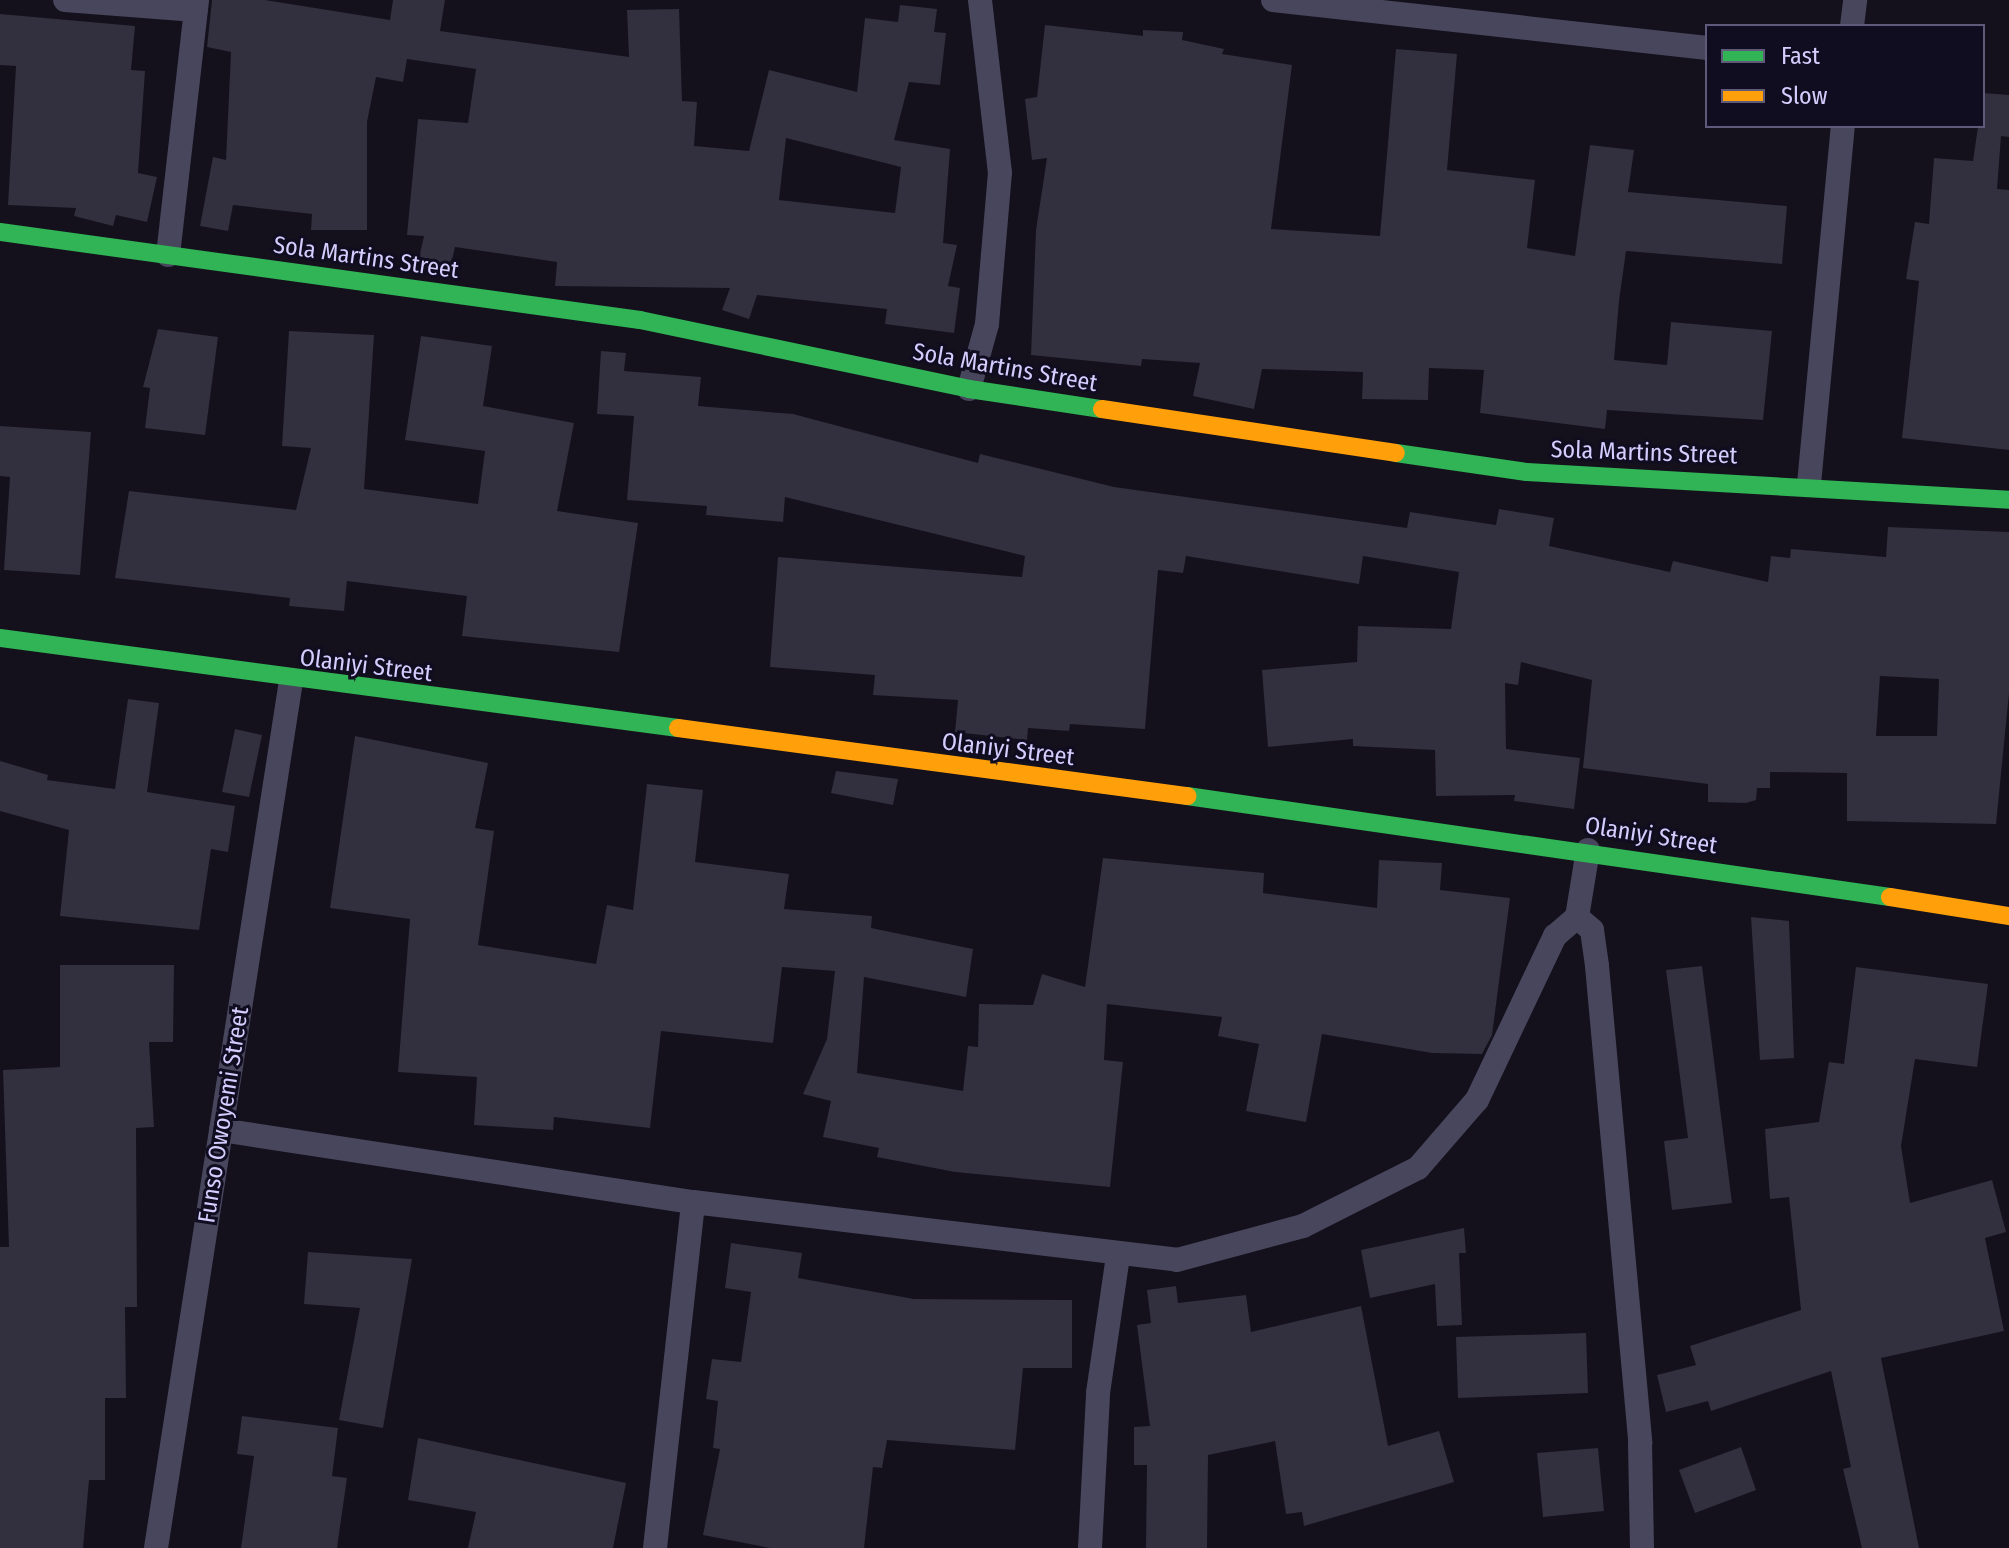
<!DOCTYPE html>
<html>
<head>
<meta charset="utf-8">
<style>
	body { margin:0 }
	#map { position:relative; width:2009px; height:1548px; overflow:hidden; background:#14111c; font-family:"Fira Sans Condensed",sans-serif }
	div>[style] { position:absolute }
	.building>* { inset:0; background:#322f3e }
	.street>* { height:24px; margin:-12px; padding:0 12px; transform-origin:12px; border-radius:12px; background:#48465d }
	.fast>* { height:18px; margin:-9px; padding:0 9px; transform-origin:9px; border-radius:9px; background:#30b455 }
	.slow>* { height:18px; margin:-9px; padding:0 9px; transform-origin:9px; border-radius:9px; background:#ff9f0a }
	span { translate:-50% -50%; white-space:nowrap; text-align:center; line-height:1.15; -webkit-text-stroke:6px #110d20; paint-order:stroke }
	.street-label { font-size:24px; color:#d4cdfe }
	.legend { position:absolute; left:1705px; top:24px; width:280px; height:104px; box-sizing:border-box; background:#110d20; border:2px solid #5f5a79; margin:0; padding:10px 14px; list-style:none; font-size:24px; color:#d4cdfe }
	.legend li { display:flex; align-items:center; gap:16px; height:40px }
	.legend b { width:40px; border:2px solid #5f5a79 }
</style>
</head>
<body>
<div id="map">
	<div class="building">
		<i style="clip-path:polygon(evenodd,212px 0,265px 0,390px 20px,393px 0,445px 0,440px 31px,629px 57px,627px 10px,679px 9px,682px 101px,697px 102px,694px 146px,749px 151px,769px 70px,857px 92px,865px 18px,898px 22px,900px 5px,937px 9px,934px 32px,946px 33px,940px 85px,909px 82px,894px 140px,950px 149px,943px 243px,957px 245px,948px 286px,960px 288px,954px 333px,885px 324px,887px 309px,757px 295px,749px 319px,722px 310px,730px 288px,555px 286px,557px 262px,455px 247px,450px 269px,418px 262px,424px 236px,407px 235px,418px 119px,468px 123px,476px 69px,407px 59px,403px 82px,376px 77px,367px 122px,367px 230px,311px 230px,312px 214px,233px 205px,228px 231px,200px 226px,213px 157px,226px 160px,231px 52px,207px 47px,212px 0,786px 138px,901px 167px,895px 213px,779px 200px,786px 138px)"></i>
		<i style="clip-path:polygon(0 14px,135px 26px,131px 70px,145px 71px,138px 173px,157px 177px,147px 222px,116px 215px,113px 226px,74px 216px,76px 208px,8px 205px,16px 66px,0 65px)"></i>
		<i style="clip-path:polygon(1045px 25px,1143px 36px,1143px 30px,1183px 32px,1182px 40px,1224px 49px,1222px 54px,1292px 65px,1271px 229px,1380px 236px,1396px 49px,1457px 54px,1447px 170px,1535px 180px,1527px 248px,1575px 256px,1590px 145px,1634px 150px,1628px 192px,1787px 206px,1782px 264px,1626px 251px,1619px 301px,1614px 360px,1667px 365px,1671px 322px,1772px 331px,1763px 420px,1607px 410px,1605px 429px,1480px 413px,1484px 370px,1429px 368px,1428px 400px,1362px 399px,1363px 372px,1262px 369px,1254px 409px,1193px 396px,1200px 363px,1142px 359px,1141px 366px,1031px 355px,1036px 230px,1047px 158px,1032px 160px,1025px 99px,1037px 97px)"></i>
		<i style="clip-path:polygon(1983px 93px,2009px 95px,2009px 137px,2001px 136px,1997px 189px,2009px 190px,2009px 450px,1902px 438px,1919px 281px,1906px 279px,1915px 222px,1929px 224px,1934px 158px,1973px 161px)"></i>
		<i style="clip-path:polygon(158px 329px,218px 337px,205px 435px,145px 428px,150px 388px,143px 387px)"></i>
		<i style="clip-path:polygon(289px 331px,374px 335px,364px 489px,478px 504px,485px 451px,405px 440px,421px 336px,492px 346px,483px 406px,574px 423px,557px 511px,638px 523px,619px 652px,462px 636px,467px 596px,347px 581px,344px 611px,289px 606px,290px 598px,115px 578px,129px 491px,296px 510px,311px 448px,282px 446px)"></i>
		<i style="clip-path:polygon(evenodd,601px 351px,626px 353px,624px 371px,701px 377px,698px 406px,793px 414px,978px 463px,980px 454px,1114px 487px,1407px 528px,1410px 512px,1496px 525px,1499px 509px,1554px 518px,1549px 546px,1670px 572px,1673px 561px,1768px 582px,1771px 556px,1790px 558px,1791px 549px,1886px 557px,1888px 527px,2009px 532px,2009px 693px,1996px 824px,1847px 821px,1847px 773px,1770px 772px,1770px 788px,1757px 788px,1756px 800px,1746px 803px,1708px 802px,1708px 784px,1583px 768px,1592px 680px,1521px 662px,1518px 685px,1505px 683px,1506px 749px,1580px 758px,1574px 809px,1514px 801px,1515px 795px,1436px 796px,1435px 750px,1353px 746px,1353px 739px,1268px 747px,1262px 670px,1357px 662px,1358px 626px,1451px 629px,1459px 572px,1363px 556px,1359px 584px,1186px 556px,1183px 573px,1158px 570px,1145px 729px,1070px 724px,1069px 731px,1028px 728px,1027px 740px,955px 732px,958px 700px,873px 695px,875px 675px,770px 667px,778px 557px,1022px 577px,1025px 556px,785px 497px,783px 522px,706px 515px,707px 506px,627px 500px,634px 416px,597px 414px,601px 351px,1880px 676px,1939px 679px,1937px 736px,1876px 736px,1880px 676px)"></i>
		<i style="clip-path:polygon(0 426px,91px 432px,80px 575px,4px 570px,10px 477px,0 476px)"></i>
		<i style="clip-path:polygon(128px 699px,159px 703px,147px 792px,235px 806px,228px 852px,211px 849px,199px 930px,60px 916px,69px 830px,0 811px,0 761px,48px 775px,47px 780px,115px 789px)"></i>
		<i style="clip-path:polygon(235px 729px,262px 735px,249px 797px,222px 792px)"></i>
		<i style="clip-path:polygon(355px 736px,488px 763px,475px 828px,494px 831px,478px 945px,596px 964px,607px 905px,633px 910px,647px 784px,703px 790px,695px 862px,789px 874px,784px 909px,872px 916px,871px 928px,973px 949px,966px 997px,864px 977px,857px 1073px,963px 1091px,968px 1046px,978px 1047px,979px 1004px,1033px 1005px,1042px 974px,1085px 987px,1103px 858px,1264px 873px,1263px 893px,1377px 908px,1379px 860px,1442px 863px,1440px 890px,1510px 898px,1492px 1035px,1482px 1054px,1432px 1053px,1322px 1034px,1306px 1122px,1246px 1111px,1259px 1044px,1218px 1036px,1222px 1017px,1107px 1004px,1104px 1060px,1123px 1062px,1110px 1187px,955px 1172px,877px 1157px,879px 1148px,823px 1137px,831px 1101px,803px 1094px,827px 1039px,835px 971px,782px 967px,773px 1043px,661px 1031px,650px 1128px,554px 1117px,553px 1130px,474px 1125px,477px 1077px,398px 1072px,410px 919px,330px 908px)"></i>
		<i style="clip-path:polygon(836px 771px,898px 779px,893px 805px,831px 793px)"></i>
		<i style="clip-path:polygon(1751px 917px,1789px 921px,1794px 1058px,1760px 1060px)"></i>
		<i style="clip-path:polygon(60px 965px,174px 965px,173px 1042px,149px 1042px,154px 1127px,136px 1128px,137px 1307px,125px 1307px,126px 1398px,105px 1398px,105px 1480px,89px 1480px,83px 1548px,0 1548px,0 1247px,9px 1247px,3px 1070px,60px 1067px)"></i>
		<i style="clip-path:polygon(1702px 966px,1732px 1203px,1672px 1210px,1664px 1141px,1688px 1138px,1666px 970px)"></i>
		<i style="clip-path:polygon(1856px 967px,1988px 984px,1977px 1067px,1915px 1059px,1901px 1146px,1910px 1203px,1992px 1180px,2006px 1232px,1985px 1238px,2004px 1331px,1881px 1358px,1919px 1548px,1862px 1548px,1843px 1469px,1851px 1467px,1831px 1371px,1711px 1411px,1708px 1401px,1666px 1412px,1657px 1375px,1696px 1365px,1690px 1346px,1801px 1310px,1789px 1197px,1770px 1199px,1765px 1129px,1819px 1122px,1829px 1062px,1844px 1064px)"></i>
		<i style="clip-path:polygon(1464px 1228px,1466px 1253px,1459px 1253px,1462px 1325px,1437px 1326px,1435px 1284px,1370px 1298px,1361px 1250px)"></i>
		<i style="clip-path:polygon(731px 1243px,802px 1253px,798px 1278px,914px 1299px,1072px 1300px,1072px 1368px,1023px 1368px,1015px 1450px,887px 1440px,882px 1468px,873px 1467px,864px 1548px,770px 1548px,703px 1535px,720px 1449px,713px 1448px,718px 1401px,706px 1399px,712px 1359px,741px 1362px,751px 1292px,725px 1288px)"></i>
		<i style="clip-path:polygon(308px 1252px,412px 1259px,383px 1428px,339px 1420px,360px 1308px,304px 1304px)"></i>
		<i style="clip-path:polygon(1176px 1286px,1178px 1303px,1246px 1295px,1251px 1332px,1361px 1306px,1388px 1446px,1439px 1431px,1454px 1482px,1304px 1526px,1302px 1512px,1286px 1514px,1275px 1441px,1208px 1455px,1207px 1548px,1146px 1548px,1147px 1465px,1134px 1465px,1134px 1427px,1150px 1426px,1137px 1325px,1151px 1323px,1147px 1290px)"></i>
		<i style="clip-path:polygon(1586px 1333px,1588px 1393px,1458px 1398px,1456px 1337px)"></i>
		<i style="clip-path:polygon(242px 1416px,338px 1428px,332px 1476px,347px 1478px,337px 1548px,241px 1548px,254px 1456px,237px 1454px)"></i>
		<i style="clip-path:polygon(418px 1438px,626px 1483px,613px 1548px,468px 1548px,476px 1512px,408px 1500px)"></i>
		<i style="clip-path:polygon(1741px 1447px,1756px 1490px,1695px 1513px,1679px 1470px)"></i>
		<i style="clip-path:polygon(1598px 1448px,1604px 1511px,1543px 1517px,1537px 1453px)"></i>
	</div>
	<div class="street">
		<i style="left:65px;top:0;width:131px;rotate:4.4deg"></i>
		<i style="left:1273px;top:0;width:437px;rotate:6.3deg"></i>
		<i style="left:1852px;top:26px;width:26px;rotate:-83deg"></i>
		<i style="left:168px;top:255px;width:257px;rotate:-83.5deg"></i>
		<i style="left:969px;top:389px;width:67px;rotate:-74.5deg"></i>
		<i style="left:987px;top:324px;width:152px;rotate:-85.1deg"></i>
		<i style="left:1000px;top:173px;width:174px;rotate:-96.6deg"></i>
		<i style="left:1809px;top:484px;width:360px;rotate:-84.6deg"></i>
		<i style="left:1588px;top:850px;width:68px;rotate:99.3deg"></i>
		<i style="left:1577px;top:917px;width:20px;rotate:41deg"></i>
		<i style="left:1592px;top:930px;width:36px;rotate:82deg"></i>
		<i style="left:1597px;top:966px;width:479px;rotate:84.8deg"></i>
		<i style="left:1640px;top:1443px;width:105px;rotate:88.9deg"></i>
		<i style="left:221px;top:1130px;width:477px;rotate:8.7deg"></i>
		<i style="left:693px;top:1202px;width:487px;rotate:6.8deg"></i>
		<i style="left:1177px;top:1260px;width:131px;rotate:-15.1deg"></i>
		<i style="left:1303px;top:1226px;width:129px;rotate:-26.8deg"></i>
		<i style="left:1418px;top:1168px;width:90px;rotate:-49.1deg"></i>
		<i style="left:1477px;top:1100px;width:182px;rotate:-64.6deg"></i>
		<i style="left:1555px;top:936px;width:29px;rotate:-41deg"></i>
		<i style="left:156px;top:1548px;width:877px;rotate:-81.15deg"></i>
		<i style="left:655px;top:1548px;width:348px;rotate:-83.7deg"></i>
		<i style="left:1090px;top:1548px;width:155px;rotate:-87deg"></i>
		<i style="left:1098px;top:1393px;width:138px;rotate:-81.7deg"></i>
	</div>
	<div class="fast">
		<i style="left:0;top:232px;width:646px;rotate:7.83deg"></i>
		<i style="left:640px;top:320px;width:336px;rotate:11.8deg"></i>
		<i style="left:969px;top:389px;width:134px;rotate:8.6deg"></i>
		<i style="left:1396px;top:453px;width:132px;rotate:8.3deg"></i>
		<i style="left:1527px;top:472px;width:483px;rotate:3.3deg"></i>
		<i style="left:0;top:638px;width:684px;rotate:7.56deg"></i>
		<i style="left:1187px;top:796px;width:710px;rotate:8.18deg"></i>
	</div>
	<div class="slow">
		<i style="left:1102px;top:409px;width:297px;rotate:8.5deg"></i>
		<i style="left:678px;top:728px;width:514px;rotate:7.61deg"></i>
		<i style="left:1890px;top:897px;width:121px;rotate:9.1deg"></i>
	</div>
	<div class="street-label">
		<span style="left:366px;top:258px;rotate:8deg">Sola Martins Street</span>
		<span style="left:1005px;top:368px;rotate:10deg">Sola Martins Street</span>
		<span style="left:1644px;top:453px;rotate:2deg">Sola Martins Street</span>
		<span style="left:366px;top:666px;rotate:7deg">Olaniyi Street</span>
		<span style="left:1008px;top:750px;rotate:7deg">Olaniyi Street</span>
		<span style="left:1651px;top:836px;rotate:9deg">Olaniyi Street</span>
		<span style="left:224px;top:1115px;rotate:-81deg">Funso Owoyemi Street</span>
	</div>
	<ul class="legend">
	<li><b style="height:10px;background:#30b455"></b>Fast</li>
	<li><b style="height:10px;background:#ff9f0a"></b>Slow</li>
	</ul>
</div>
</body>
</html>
